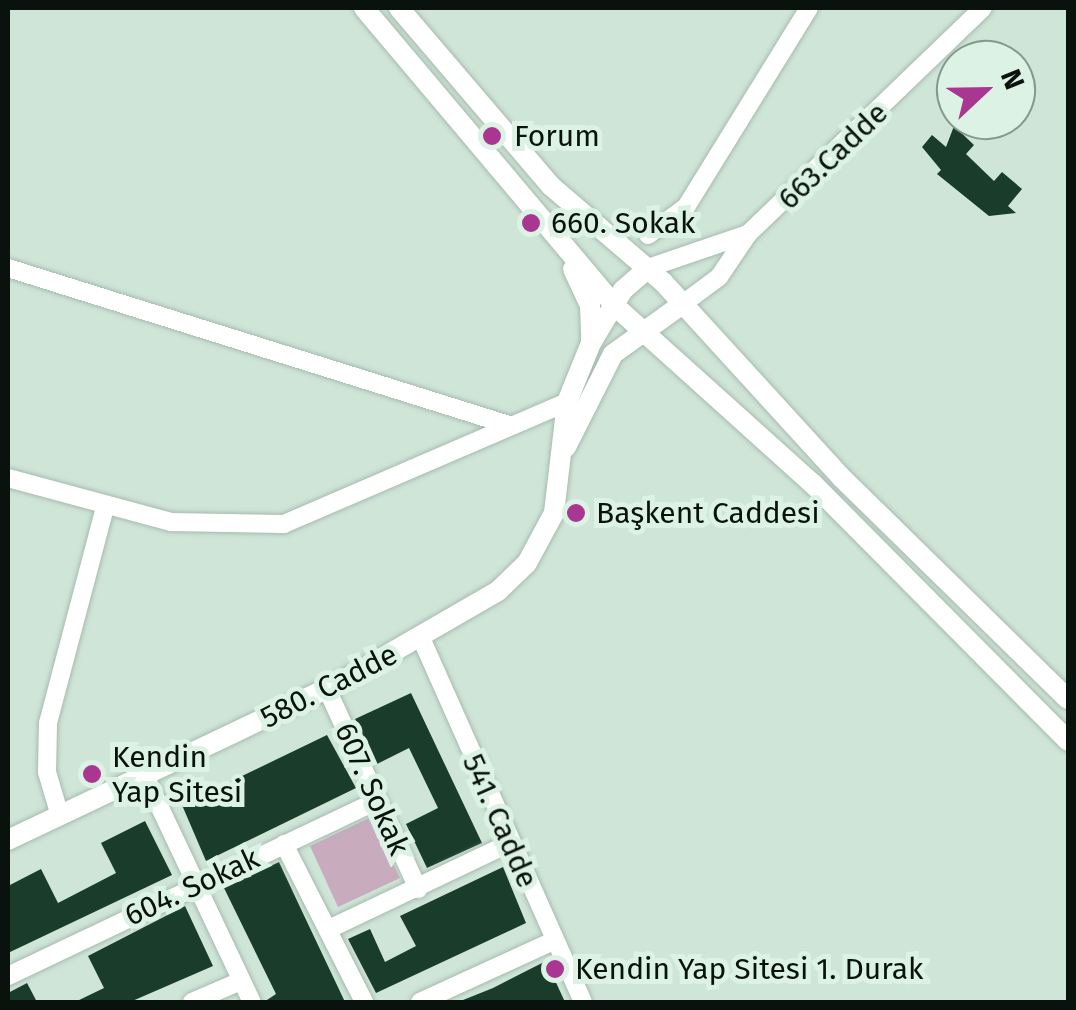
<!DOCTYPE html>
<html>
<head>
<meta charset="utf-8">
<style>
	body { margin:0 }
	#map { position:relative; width:1076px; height:1010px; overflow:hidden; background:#cee5d7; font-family:"Fira Sans",sans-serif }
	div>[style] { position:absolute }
	.green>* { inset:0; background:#c8acbe }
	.building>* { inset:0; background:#1a3c2a }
	.roads { filter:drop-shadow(0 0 2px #a6bbae) drop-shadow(0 0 2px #a6bbae) }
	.minor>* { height:18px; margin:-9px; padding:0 9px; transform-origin:9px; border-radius:9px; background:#fff }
	.major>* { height:20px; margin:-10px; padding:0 10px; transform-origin:10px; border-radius:10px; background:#fff }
	.dots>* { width:28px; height:28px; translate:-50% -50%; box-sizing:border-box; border:5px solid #dbf2e4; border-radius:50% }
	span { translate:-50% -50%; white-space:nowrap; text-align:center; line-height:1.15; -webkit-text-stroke:10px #dbf2e4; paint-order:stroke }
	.poi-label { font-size:30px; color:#0a120d }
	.left { translate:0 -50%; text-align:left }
	.street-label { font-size:30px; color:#0a120d }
	.frame { position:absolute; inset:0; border:10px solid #0a120d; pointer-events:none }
	.north { position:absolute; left:936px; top:40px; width:100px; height:100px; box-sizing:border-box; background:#dbf2e4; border:2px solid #87988e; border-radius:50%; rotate:68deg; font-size:28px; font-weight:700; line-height:40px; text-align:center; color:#0a120d }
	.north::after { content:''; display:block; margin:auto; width:35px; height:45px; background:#a93690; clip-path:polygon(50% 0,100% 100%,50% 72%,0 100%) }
</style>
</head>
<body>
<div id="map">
	<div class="green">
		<i style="clip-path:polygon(371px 817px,400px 878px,338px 907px,310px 846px)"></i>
	</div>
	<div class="building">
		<i style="clip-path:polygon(954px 126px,974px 145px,966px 154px,994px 181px,1002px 172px,1022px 189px,1008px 206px,1016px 213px,989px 216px,937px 174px,941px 170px,922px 147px,932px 135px,946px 147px)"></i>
		<i style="clip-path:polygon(411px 693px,482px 843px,427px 868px,406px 824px,438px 808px,409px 748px,377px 764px,355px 719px)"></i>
		<i style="clip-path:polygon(327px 735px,356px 788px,206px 861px,182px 805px)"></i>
		<i style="clip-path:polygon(145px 821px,172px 875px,8px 953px,8px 886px,41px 869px,58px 903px,116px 873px,101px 843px)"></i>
		<i style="clip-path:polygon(279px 862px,300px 907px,345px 1002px,264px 1002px,276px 994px,224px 888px)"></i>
		<i style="clip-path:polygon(503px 867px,526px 923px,376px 993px,348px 939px,370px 929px,385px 962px,416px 946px,400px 916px)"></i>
		<i style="clip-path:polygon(185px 906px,213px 966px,130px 1002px,75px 1002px,104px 988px,88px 956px)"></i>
		<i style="clip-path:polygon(546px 961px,565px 1002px,458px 1002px,493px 988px)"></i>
		<i style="clip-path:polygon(27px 983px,37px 1002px,8px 1002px,8px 993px)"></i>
	</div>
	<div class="roads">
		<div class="minor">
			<i style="left:648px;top:235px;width:47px;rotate:-36.4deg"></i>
			<i style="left:686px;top:207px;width:234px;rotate:-58.3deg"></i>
			<i style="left:8px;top:268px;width:525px;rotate:17.4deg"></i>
			<i style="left:648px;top:268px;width:106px;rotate:-18.8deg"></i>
			<i style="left:684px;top:303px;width:44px;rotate:-36.6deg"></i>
			<i style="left:719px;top:277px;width:52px;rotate:-56deg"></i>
			<i style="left:748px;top:234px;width:326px;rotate:-43.9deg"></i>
			<i style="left:8px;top:478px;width:169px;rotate:15.1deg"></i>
			<i style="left:171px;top:522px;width:113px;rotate:1deg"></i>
			<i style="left:284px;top:524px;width:308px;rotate:-23.3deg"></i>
			<i style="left:421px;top:638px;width:398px;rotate:66deg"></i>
			<i style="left:327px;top:689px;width:220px;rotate:65.5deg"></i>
			<i style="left:145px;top:776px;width:250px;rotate:64.7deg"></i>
			<i style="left:60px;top:816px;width:46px;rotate:-106.5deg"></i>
			<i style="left:47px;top:772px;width:49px;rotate:-88.8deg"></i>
			<i style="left:48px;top:723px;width:222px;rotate:-75.2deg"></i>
			<i style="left:284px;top:844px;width:177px;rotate:63.1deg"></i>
			<i style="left:329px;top:929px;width:200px;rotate:-25.4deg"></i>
			<i style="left:8px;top:976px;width:410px;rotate:-25.4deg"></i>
			<i style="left:192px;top:1002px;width:53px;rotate:-23.2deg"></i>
			<i style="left:420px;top:1002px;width:146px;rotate:-24.6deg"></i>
		</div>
		<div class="major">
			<i style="left:364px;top:8px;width:388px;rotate:49.9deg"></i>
			<i style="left:614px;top:305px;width:268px;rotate:42deg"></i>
			<i style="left:813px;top:484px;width:362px;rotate:45.2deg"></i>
			<i style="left:399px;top:8px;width:234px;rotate:49.5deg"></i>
			<i style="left:551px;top:186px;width:148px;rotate:40.6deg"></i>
			<i style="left:663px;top:282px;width:265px;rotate:47.6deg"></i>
			<i style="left:842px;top:478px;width:316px;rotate:44.4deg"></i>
			<i style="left:573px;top:269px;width:40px;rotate:65deg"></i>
			<i style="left:590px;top:305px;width:36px;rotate:88deg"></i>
			<i style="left:566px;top:447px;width:104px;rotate:-63.2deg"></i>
			<i style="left:613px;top:354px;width:87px;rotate:-35.7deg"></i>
			<i style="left:8px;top:840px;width:364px;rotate:-25.4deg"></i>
			<i style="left:337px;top:684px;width:186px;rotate:-30deg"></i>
			<i style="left:498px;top:591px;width:40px;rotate:-44deg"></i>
			<i style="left:527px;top:563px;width:57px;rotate:-61.6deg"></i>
			<i style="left:554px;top:513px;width:112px;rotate:-83.3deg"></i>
			<i style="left:567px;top:402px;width:64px;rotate:-67.9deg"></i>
			<i style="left:591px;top:343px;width:62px;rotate:-58.9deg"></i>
			<i style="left:623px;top:290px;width:33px;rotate:-41deg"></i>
		</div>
	</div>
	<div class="dots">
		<i style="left:492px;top:136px;background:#a93690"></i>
		<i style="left:531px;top:223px;background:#a93690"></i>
		<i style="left:576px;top:513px;background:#a93690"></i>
		<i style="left:92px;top:774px;background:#a93690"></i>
		<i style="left:555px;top:969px;background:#a93690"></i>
	</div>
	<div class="poi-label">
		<span class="left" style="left:514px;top:136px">Forum</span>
		<span class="left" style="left:551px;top:223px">660. Sokak</span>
		<span class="left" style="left:596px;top:513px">Başkent Caddesi</span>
		<span class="left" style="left:112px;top:774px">Kendin<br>Yap Sitesi</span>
		<span class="left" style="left:575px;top:969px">Kendin Yap Sitesi 1. Durak</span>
	</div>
	<div class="street-label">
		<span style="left:833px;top:156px;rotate:-44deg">663.Cadde</span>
		<span style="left:329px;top:686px;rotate:-27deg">580. Cadde</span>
		<span style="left:372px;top:789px;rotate:66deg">607. Sokak</span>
		<span style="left:500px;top:821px;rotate:66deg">541. Cadde</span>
		<span style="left:192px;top:887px;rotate:-25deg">604. Sokak</span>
	</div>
	<div class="frame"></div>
	<div class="north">N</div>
</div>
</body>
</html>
